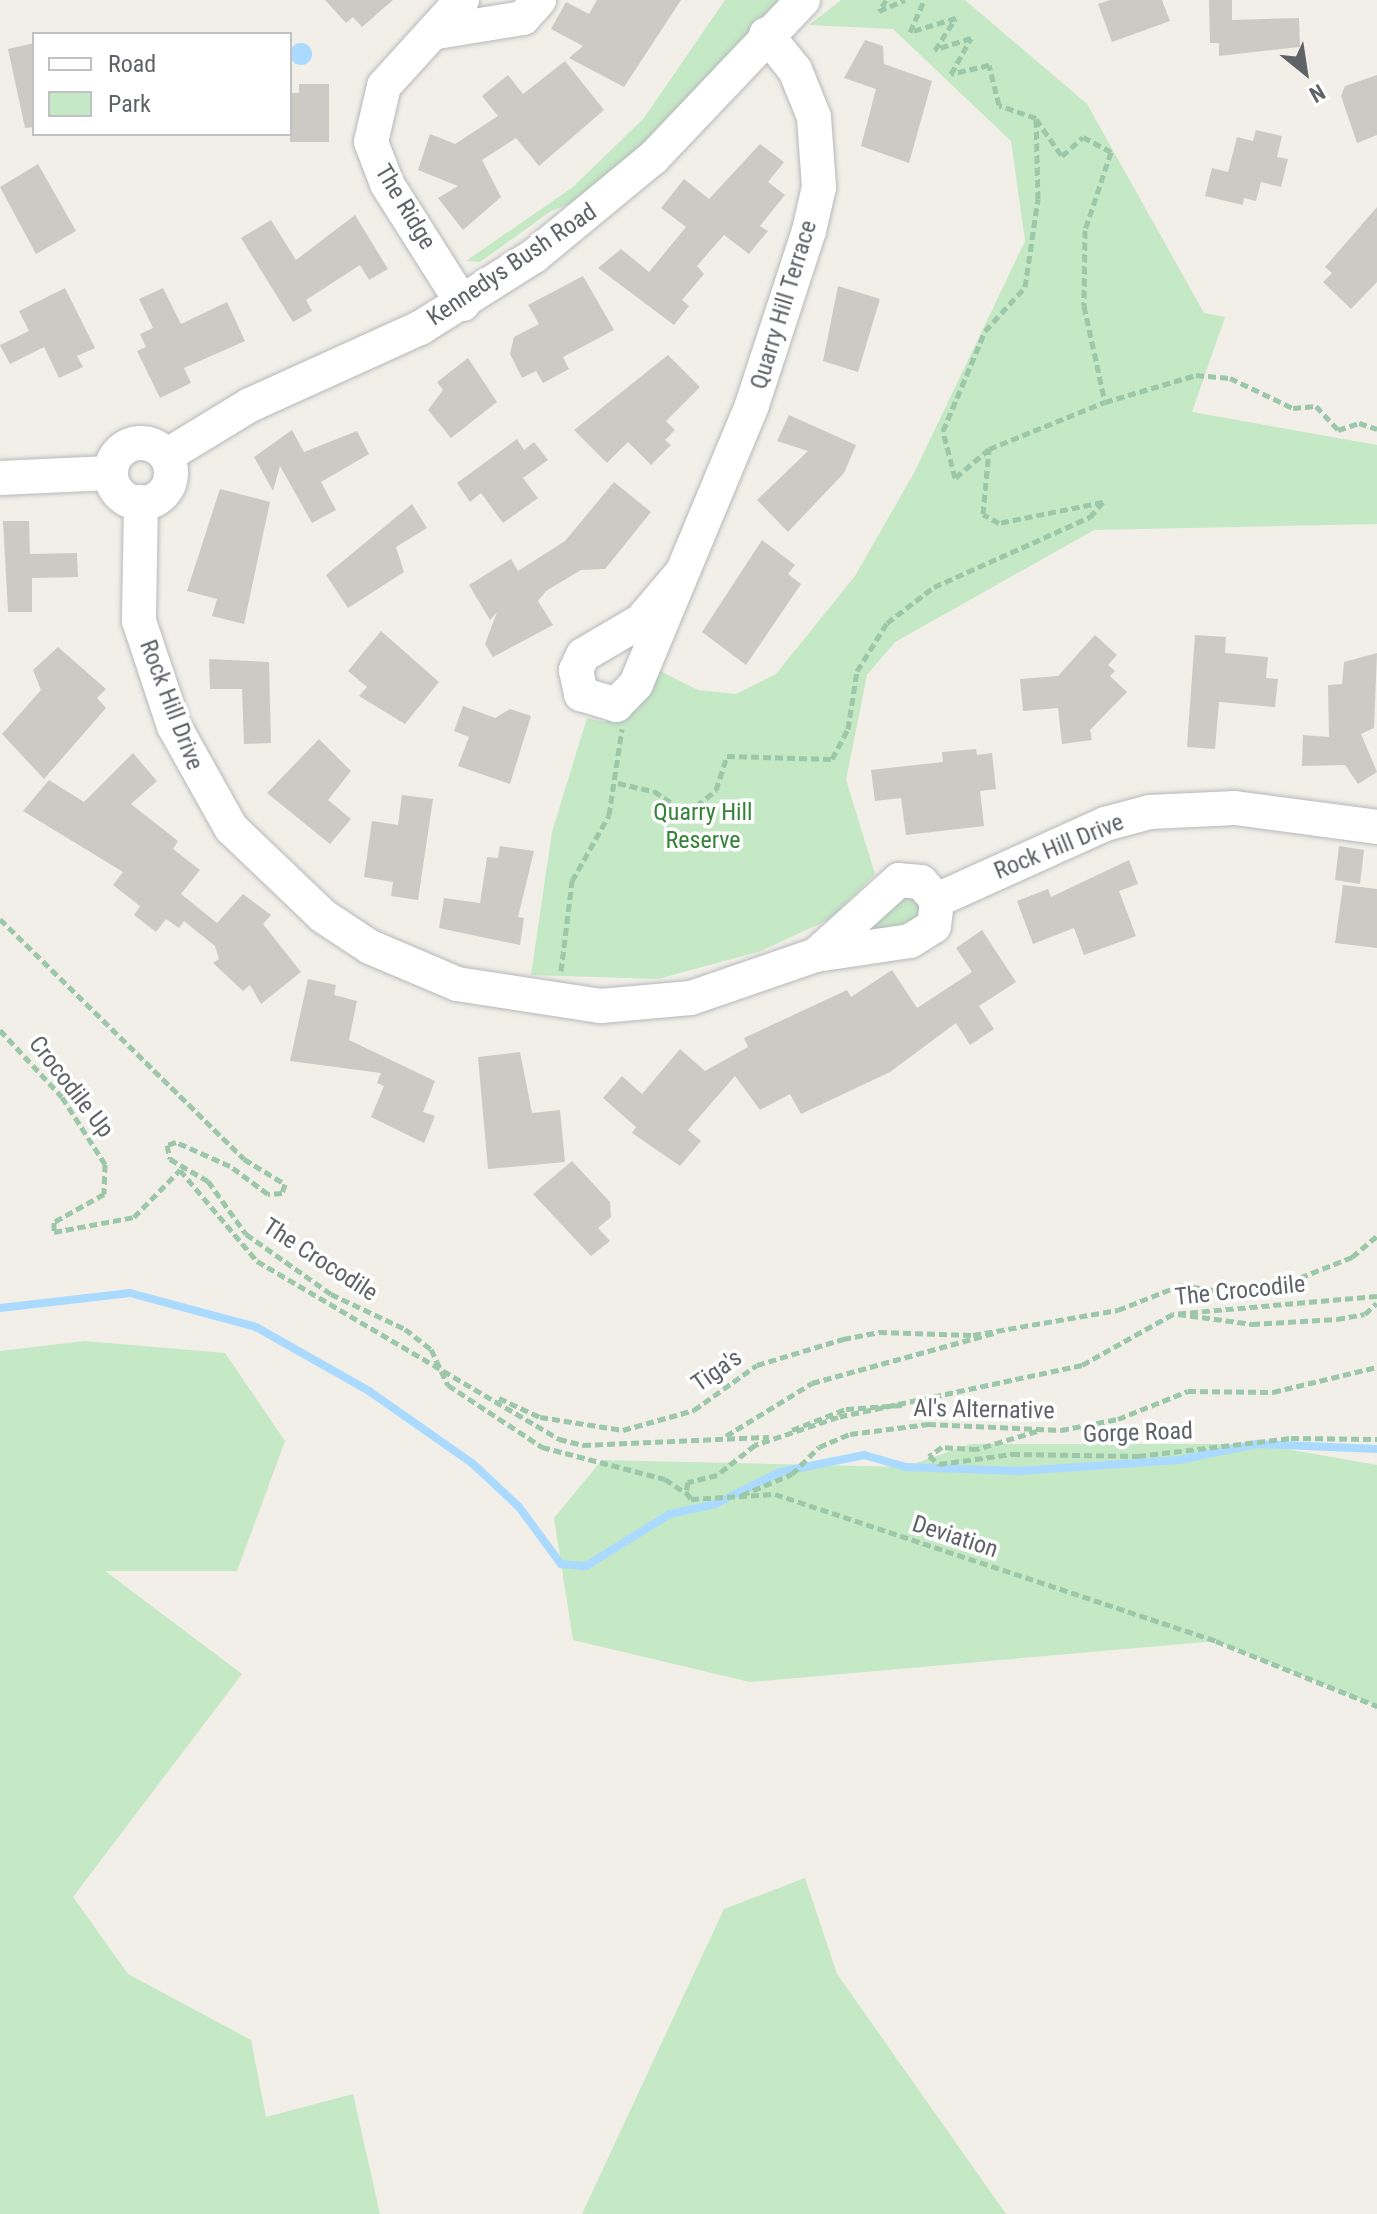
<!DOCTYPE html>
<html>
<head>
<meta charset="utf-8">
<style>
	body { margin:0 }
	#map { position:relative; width:1377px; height:2214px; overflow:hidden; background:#f1efe8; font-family:"Roboto Condensed",sans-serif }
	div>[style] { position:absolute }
	.green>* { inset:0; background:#c5e8c5 }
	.water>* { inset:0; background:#aadaff }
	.round { border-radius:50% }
	.stream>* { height:8px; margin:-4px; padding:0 4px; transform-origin:4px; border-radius:4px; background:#aadaff }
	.building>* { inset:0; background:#cccac5 }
	.path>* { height:5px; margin-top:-2.5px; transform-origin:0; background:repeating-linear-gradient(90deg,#9cc7a9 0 8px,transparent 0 12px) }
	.roads { filter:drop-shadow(0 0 2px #b5b8bc) drop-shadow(0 0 2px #b5b8bc) }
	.minor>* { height:34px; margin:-17px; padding:0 17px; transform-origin:17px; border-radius:17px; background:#fff }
	.minor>.ring { margin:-17px; padding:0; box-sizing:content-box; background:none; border:34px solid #fff; border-radius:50% }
	span { translate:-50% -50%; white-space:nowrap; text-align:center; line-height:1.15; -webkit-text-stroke:7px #fff; paint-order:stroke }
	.street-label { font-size:24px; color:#5f6368 }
	.park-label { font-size:24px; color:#348238 }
	.legend { position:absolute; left:32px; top:32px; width:260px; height:104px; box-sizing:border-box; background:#fff; border:2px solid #bfc1c3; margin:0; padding:10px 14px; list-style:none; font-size:24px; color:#5f6368 }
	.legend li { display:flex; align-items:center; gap:16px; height:40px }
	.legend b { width:40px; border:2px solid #bfc1c3 }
	.north { position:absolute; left:1265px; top:32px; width:80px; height:80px; -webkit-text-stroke:6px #fff; paint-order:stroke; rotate:150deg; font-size:22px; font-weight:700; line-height:32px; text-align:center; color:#5f6368 }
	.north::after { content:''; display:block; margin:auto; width:28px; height:36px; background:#5f6368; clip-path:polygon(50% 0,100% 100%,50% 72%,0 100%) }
</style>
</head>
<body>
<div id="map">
	<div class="green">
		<i style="clip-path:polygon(725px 0,780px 0,660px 130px,578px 201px,551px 211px,480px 262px,466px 261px,573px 187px,644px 118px)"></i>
		<i style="clip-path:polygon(841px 0,965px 0,1087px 104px,1204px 313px,1225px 317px,1192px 412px,1377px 445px,1377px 524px,1094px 530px,895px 642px,867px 675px,846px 780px,875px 874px,830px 919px,761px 951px,658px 979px,531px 975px,552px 832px,587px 718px,604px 722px,636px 710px,660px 671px,698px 690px,736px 694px,776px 674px,855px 576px,914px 473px,1025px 241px,1011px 141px,893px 29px,809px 25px)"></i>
		<i style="clip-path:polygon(893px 895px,926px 900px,917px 927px,852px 937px)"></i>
		<i style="clip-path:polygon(85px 1341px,225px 1353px,285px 1441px,237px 1571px,105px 1571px,242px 1674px,73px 1897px,128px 1974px,251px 2040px,266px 2117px,353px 2094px,380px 2214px,0 2214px,0 1351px)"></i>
		<i style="clip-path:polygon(971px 1444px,1257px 1444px,1377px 1465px,1377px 1706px,1216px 1641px,750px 1682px,573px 1640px,554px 1518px,602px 1460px,905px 1467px)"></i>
		<i style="clip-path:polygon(805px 1878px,837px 1974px,1006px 2214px,582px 2214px,724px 1909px)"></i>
	</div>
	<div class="water">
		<i class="round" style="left:290px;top:43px;width:22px;height:22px"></i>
	</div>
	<div class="stream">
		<i style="left:0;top:1308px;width:131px;rotate:-6.6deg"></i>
		<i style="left:130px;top:1293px;width:131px;rotate:15.1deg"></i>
		<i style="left:256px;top:1327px;width:130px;rotate:29.5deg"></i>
		<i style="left:369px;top:1391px;width:126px;rotate:35deg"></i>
		<i style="left:472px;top:1463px;width:64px;rotate:43.1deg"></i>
		<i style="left:519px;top:1507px;width:71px;rotate:53.6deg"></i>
		<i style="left:561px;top:1564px;width:25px;rotate:5deg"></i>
		<i style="left:586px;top:1566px;width:99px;rotate:-31.8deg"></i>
		<i style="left:670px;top:1514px;width:46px;rotate:-12.5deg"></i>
		<i style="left:715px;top:1504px;width:72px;rotate:-26.2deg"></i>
		<i style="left:780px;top:1472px;width:86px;rotate:-11.4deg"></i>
		<i style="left:864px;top:1455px;width:44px;rotate:15.9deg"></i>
		<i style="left:906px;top:1467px;width:113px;rotate:2deg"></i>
		<i style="left:1019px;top:1471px;width:160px;rotate:-3.9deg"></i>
		<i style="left:1179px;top:1460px;width:80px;rotate:-11.6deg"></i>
		<i style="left:1257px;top:1444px;width:120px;rotate:2.4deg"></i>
	</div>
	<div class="building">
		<i style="clip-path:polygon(325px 0,393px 0,362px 27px,353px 17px,346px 23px)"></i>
		<i style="clip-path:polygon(597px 0,681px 0,624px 87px,569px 58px,583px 46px,551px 29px,566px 2px,589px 14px)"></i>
		<i style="clip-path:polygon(1110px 0,1162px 0,1170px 21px,1112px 42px,1098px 4px)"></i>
		<i style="clip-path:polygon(1209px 0,1232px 0,1232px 20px,1299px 18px,1300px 47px,1219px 56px,1219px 43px,1210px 43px)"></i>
		<i style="clip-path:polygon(865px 40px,883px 46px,884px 64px,932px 81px,909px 163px,861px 146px,876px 89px,844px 78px)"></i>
		<i style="clip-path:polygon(34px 43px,34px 127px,25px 128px,8px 49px)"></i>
		<i style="clip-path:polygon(565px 61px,604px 110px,539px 166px,516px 138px,482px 160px,501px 197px,463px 230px,438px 198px,458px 186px,418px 170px,430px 134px,455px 144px,498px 116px,482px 96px,508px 75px,523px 94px)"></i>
		<i style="clip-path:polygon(1377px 75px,1377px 135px,1357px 143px,1341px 96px,1345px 86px)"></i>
		<i style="clip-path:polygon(299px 84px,329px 84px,329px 142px,290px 142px,290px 93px,299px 93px)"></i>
		<i style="clip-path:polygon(1256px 130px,1282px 136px,1277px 157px,1288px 159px,1281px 187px,1261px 182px,1256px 201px,1244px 198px,1243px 205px,1205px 196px,1212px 168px,1228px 172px,1237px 137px,1253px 141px)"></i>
		<i style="clip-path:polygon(760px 144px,784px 162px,768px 182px,785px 195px,760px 226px,768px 231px,749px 254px,724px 235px,697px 266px,704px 274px,682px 300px,689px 306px,674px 325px,598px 268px,621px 249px,649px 272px,686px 227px,661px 208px,684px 179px,709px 199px)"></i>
		<i style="clip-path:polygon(38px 164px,76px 231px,36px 254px,0 187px)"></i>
		<i style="clip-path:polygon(1377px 207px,1377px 282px,1351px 309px,1323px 282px,1332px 273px,1325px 267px)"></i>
		<i style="clip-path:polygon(355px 215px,388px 269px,369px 280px,360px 265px,306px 300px,312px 311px,293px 322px,241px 238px,271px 220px,296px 260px)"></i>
		<i style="clip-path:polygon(583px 276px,614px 330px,563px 357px,569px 369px,543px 383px,536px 371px,522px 378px,510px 354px,514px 337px,539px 324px,528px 305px)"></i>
		<i style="clip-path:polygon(838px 286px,880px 299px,858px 372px,823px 361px)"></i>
		<i style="clip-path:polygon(65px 288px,95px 348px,77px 356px,83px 367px,59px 378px,44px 347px,10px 364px,0 345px,29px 331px,19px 311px)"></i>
		<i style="clip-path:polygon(163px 288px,181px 324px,227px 302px,245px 341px,184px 368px,191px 383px,160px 398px,137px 351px,146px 347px,140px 334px,153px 328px,139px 299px)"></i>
		<i style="clip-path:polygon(668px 355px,700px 387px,666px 421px,675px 430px,665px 440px,671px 445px,651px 465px,628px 442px,607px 463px,574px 430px)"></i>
		<i style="clip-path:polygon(468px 358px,497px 402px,451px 438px,428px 410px,443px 390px,437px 382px)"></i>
		<i style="clip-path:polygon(789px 415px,856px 445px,844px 473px,788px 532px,757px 500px,808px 451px,777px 441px)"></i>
		<i style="clip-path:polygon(292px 430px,304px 452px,357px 431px,369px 454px,321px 482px,336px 510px,312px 523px,280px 466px,273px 491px,254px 457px)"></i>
		<i style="clip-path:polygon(517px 439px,524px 450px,534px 442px,548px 460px,523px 478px,538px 498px,503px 523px,481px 493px,470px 502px,457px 483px)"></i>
		<i style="clip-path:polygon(614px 482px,651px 512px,605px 569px,581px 570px,546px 591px,538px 601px,553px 625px,493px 657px,485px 644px,497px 612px,490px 620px,469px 585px,511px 559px,518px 571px,565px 541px)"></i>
		<i style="clip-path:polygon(220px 489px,270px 502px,244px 624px,212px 616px,217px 599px,187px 591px)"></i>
		<i style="clip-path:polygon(412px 504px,427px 528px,396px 547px,404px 572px,348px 608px,326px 575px)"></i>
		<i style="clip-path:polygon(3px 521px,29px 521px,30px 554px,77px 553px,78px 577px,32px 578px,32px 612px,8px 612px)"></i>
		<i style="clip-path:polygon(762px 540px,795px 565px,788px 574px,801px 584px,746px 665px,702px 632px)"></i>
		<i style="clip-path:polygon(381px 631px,439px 682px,405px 724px,359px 696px,367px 687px,348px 671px)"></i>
		<i style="clip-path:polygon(1095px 635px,1117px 655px,1108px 665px,1115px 671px,1110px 676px,1127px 692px,1090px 730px,1092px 740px,1062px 744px,1058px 708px,1023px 711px,1020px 679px,1058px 676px)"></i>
		<i style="clip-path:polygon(1195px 635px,1226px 637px,1225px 653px,1268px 657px,1266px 678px,1278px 679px,1275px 707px,1219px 702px,1215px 749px,1187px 747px)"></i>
		<i style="clip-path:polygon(58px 647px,106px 689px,97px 698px,106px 708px,44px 779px,2px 734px,41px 690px,33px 670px)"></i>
		<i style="clip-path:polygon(1377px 653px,1374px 728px,1361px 734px,1377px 772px,1358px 784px,1345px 765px,1302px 766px,1303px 735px,1329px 737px,1328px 685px,1342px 684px,1344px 662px)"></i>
		<i style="clip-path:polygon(209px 659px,269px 662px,271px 743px,244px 744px,242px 689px,210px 689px)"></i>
		<i style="clip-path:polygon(463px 706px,495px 718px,510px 709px,531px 716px,510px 784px,458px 766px,469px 737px,454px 731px)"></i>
		<i style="clip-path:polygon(319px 739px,351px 771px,328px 800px,351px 819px,330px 844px,267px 793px)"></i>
		<i style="clip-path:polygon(976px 749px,977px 755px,992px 753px,996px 789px,980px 791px,984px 826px,906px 835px,901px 798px,875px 801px,871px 770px,943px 762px,942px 752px)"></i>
		<i style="clip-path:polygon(133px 753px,157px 781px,131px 804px,178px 841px,173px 849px,200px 870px,181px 894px,217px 923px,243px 894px,271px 915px,263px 924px,301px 972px,261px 1004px,250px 985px,243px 991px,213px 963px,219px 959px,215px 946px,184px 921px,179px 928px,166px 919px,156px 932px,134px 915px,140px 906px,113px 885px,123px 872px,23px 811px,49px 780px,84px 802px)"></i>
		<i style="clip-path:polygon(402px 795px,433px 799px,418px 900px,391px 896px,393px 882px,364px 877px,372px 821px,398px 825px)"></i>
		<i style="clip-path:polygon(500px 846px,534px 851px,518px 917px,524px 918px,520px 945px,439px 928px,444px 898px,480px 903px,487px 857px,498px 858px)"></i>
		<i style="clip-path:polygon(1339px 846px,1364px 850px,1360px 884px,1335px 880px)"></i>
		<i style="clip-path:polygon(1129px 860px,1138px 884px,1119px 891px,1136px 936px,1084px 955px,1074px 928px,1033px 944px,1017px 901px,1048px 889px,1051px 897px)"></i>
		<i style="clip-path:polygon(1343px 885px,1377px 889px,1377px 948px,1335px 943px)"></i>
		<i style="clip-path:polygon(982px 930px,1016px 982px,979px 1006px,994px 1029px,970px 1045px,956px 1023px,890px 1072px,801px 1114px,790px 1094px,760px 1110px,735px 1076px,688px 1130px,701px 1141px,680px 1166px,632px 1133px,636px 1127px,603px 1098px,622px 1076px,642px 1094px,680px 1049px,705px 1071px,748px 1047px,744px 1038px,847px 990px,851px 997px,892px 970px,917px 1008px,972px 972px,956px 948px)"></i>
		<i style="clip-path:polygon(308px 979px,336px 985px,334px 995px,357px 1001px,349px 1040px,435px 1081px,423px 1112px,435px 1116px,424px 1143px,371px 1117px,384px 1086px,377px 1083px,381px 1073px,290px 1061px)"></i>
		<i style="clip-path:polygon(520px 1052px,532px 1113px,560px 1110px,565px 1162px,488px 1169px,478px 1057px)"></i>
		<i style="clip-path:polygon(572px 1161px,610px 1202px,611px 1217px,598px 1228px,610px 1241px,591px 1256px,533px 1194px)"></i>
	</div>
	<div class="path">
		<i style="left:886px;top:0;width:13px;rotate:122deg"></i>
		<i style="left:879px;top:11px;width:28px;rotate:-23deg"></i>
		<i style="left:1036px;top:119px;width:45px;rotate:54.9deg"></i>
		<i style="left:1062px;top:156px;width:28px;rotate:-42deg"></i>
		<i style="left:1083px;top:137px;width:32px;rotate:28deg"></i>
		<i style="left:1111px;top:152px;width:82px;rotate:108.4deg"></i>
		<i style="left:1085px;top:230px;width:76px;rotate:90.8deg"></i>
		<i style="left:1084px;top:306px;width:98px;rotate:77.7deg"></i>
		<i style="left:1105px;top:402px;width:95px;rotate:-16.5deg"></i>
		<i style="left:1196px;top:375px;width:34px;rotate:5deg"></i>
		<i style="left:1230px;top:378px;width:70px;rotate:25.5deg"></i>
		<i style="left:1293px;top:408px;width:23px;rotate:-5deg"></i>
		<i style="left:1316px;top:406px;width:33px;rotate:47deg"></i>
		<i style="left:1338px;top:430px;width:22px;rotate:-18deg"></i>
		<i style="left:1359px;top:423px;width:19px;rotate:18deg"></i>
		<i style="left:989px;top:449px;width:125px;rotate:-22.1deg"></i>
		<i style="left:618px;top:783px;width:37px;rotate:13deg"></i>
		<i style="left:654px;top:791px;width:40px;rotate:34deg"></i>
		<i style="left:687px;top:813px;width:37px;rotate:-38deg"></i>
		<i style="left:716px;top:790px;width:36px;rotate:-72deg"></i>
		<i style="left:727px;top:756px;width:105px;rotate:1.6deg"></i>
		<i style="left:832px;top:759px;width:34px;rotate:-62deg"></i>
		<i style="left:848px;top:729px;width:59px;rotate:-81.2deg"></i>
		<i style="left:857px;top:671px;width:57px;rotate:-58deg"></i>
		<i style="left:887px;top:623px;width:59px;rotate:-37.5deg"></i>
		<i style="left:934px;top:587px;width:171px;rotate:-24.2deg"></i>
		<i style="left:1090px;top:517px;width:20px;rotate:-49deg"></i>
		<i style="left:1103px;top:502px;width:106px;rotate:168.6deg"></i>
		<i style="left:999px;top:523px;width:18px;rotate:-151deg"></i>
		<i style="left:983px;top:514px;width:65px;rotate:-84.7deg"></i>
		<i style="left:989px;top:449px;width:45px;rotate:139.5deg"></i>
		<i style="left:955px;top:478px;width:49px;rotate:-104.3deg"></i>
		<i style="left:943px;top:431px;width:108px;rotate:-67.2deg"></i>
		<i style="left:985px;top:331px;width:59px;rotate:-47.7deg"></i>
		<i style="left:1025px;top:287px;width:89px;rotate:-81.6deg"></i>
		<i style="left:1038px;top:199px;width:81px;rotate:-91.4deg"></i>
		<i style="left:1036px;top:118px;width:39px;rotate:-161deg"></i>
		<i style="left:999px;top:105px;width:41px;rotate:-104deg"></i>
		<i style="left:989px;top:65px;width:39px;rotate:167deg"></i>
		<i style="left:951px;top:74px;width:41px;rotate:-60.9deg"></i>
		<i style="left:971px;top:38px;width:38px;rotate:162deg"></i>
		<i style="left:935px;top:50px;width:38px;rotate:-57deg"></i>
		<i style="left:956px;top:18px;width:48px;rotate:163.1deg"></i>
		<i style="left:910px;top:32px;width:35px;rotate:-66deg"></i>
		<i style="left:0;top:919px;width:342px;rotate:44.5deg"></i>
		<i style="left:244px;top:1159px;width:48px;rotate:31.4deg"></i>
		<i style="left:285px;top:1184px;width:9px;rotate:108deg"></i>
		<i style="left:282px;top:1193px;width:14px;rotate:176deg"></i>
		<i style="left:268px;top:1194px;width:47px;rotate:-143.6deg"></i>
		<i style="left:230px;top:1166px;width:59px;rotate:-156deg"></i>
		<i style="left:176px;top:1142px;width:9px;rotate:162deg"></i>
		<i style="left:167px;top:1145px;width:14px;rotate:78deg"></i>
		<i style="left:170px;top:1159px;width:44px;rotate:30.1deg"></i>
		<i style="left:208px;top:1181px;width:65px;rotate:54.4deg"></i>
		<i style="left:246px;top:1234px;width:104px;rotate:35.2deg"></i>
		<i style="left:331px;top:1294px;width:82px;rotate:25.3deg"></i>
		<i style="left:405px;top:1329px;width:33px;rotate:38deg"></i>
		<i style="left:431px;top:1349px;width:40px;rotate:65deg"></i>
		<i style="left:448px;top:1385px;width:113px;rotate:33.4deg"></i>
		<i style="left:542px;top:1447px;width:127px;rotate:14.6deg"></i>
		<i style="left:665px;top:1479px;width:25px;rotate:34deg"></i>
		<i style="left:561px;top:971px;width:91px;rotate:-83deg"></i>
		<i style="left:572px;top:881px;width:76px;rotate:-60.7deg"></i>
		<i style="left:609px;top:815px;width:87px;rotate:-81.4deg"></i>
		<i style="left:0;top:1030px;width:91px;rotate:47.2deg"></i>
		<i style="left:62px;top:1097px;width:80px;rotate:57.3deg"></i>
		<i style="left:105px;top:1164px;width:30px;rotate:92deg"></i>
		<i style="left:104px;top:1194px;width:57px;rotate:150.8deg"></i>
		<i style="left:54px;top:1222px;width:10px;rotate:90deg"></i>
		<i style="left:54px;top:1232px;width:81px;rotate:-10.6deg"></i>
		<i style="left:134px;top:1217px;width:66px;rotate:-45.6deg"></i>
		<i style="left:180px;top:1170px;width:119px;rotate:49.8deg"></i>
		<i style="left:257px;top:1261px;width:351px;rotate:30.5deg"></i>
		<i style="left:559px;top:1439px;width:25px;rotate:14deg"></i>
		<i style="left:583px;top:1445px;width:186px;rotate:-2.5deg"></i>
		<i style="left:1377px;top:1296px;width:205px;rotate:175deg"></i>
		<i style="left:1173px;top:1314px;width:104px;rotate:150.7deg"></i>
		<i style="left:1082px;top:1365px;width:249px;rotate:168deg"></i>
		<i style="left:838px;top:1417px;width:88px;rotate:161.4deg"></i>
		<i style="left:755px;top:1445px;width:48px;rotate:141.7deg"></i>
		<i style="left:717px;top:1475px;width:30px;rotate:166deg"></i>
		<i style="left:688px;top:1482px;width:10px;rotate:101deg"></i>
		<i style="left:686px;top:1492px;width:9px;rotate:54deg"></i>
		<i style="left:691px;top:1499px;width:84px;rotate:-3.4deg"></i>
		<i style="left:775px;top:1494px;width:465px;rotate:18.4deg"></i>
		<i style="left:1216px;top:1641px;width:174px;rotate:22deg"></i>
		<i style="left:1178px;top:1314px;width:75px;rotate:7.7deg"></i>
		<i style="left:1252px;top:1324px;width:85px;rotate:-3.4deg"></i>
		<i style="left:1337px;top:1319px;width:28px;rotate:-10deg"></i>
		<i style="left:1365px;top:1314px;width:16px;rotate:-43deg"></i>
		<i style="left:499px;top:1398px;width:45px;rotate:24.9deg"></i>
		<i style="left:540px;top:1417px;width:84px;rotate:8.9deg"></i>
		<i style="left:623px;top:1430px;width:74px;rotate:-15.7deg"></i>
		<i style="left:694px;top:1410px;width:77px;rotate:-35.5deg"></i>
		<i style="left:757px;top:1365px;width:90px;rotate:-16.8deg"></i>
		<i style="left:843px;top:1339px;width:37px;rotate:-11deg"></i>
		<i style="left:879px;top:1332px;width:94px;rotate:1.8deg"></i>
		<i style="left:973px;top:1335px;width:147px;rotate:-9.8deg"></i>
		<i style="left:1118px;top:1310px;width:68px;rotate:-21.6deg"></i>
		<i style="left:1181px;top:1285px;width:30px;rotate:9deg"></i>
		<i style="left:1211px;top:1290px;width:78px;rotate:-5.9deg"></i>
		<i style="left:1289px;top:1282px;width:68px;rotate:-21.6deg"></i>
		<i style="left:1352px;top:1257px;width:33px;rotate:-40deg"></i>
		<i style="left:792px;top:1430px;width:58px;rotate:-21.3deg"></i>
		<i style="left:846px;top:1409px;width:56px;rotate:-4.1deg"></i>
		<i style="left:1037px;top:1431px;width:63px;rotate:163.3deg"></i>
		<i style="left:977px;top:1449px;width:35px;rotate:-177deg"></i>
		<i style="left:942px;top:1447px;width:16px;rotate:145deg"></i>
		<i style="left:929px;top:1456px;width:13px;rotate:39deg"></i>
		<i style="left:939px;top:1464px;width:74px;rotate:-7.8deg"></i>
		<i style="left:1012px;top:1454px;width:126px;rotate:0.9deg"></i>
		<i style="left:1138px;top:1456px;width:154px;rotate:-6.7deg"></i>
		<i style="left:1291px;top:1438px;width:86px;rotate:0.7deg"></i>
		<i style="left:726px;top:1436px;width:101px;rotate:-31.6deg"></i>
		<i style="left:812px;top:1383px;width:192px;rotate:-15.4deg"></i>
		<i style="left:742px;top:1495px;width:54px;rotate:-22.8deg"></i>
		<i style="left:792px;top:1474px;width:38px;rotate:-45deg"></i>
		<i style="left:819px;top:1447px;width:34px;rotate:-23deg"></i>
		<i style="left:850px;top:1434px;width:79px;rotate:-7.3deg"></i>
		<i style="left:928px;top:1424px;width:133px;rotate:2.6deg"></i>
		<i style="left:1061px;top:1430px;width:58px;rotate:-10.9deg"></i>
		<i style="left:1118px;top:1419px;width:75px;rotate:-21.8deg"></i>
		<i style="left:1188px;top:1391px;width:85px;rotate:0.7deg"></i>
		<i style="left:1273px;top:1392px;width:107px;rotate:-13.5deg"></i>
	</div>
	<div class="roads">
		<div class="minor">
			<i style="left:462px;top:0;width:116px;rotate:132.2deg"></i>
			<i style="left:384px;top:86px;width:57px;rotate:103.1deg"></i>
			<i style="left:371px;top:142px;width:45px;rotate:69.1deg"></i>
			<i style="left:387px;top:184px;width:142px;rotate:57.7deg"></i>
			<i style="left:437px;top:32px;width:87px;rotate:-9.2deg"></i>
			<i style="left:523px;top:18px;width:24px;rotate:-48deg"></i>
			<i class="ring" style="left:111px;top:443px;width:26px;height:26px"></i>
			<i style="left:166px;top:456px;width:98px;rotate:-31.3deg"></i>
			<i style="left:250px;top:405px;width:187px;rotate:-24.4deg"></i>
			<i style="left:420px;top:328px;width:135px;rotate:-32.3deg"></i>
			<i style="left:534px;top:256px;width:154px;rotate:-39.5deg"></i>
			<i style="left:653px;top:158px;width:218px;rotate:-46.5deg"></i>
			<i style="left:0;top:478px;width:110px;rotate:-2.6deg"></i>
			<i style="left:141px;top:502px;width:119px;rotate:91deg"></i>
			<i style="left:139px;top:621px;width:111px;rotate:71.6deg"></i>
			<i style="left:174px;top:726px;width:117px;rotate:60.8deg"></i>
			<i style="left:231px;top:828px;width:127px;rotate:43.7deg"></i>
			<i style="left:323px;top:916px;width:56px;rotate:33.4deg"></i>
			<i style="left:370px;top:947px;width:95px;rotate:23deg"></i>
			<i style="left:457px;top:984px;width:146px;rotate:8.7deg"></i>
			<i style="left:601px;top:1006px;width:90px;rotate:-5.1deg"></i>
			<i style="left:691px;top:998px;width:132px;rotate:-19deg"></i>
			<i style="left:816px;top:955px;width:95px;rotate:-8.5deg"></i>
			<i style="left:910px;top:941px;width:28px;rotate:-32deg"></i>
			<i style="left:934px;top:926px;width:26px;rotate:-83deg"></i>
			<i style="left:937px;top:900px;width:24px;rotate:-132deg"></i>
			<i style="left:921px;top:882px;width:22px;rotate:-175deg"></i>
			<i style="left:899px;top:880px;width:112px;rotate:137.9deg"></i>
			<i style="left:680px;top:575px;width:60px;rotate:130.3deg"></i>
			<i style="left:641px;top:621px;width:67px;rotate:149.6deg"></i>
			<i style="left:583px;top:655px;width:17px;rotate:115deg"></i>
			<i style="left:576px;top:670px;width:25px;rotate:78deg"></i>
			<i style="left:581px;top:694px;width:37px;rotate:17deg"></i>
			<i style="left:616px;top:705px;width:29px;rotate:-46deg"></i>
			<i style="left:636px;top:684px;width:302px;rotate:-67.4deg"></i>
			<i style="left:752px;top:405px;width:183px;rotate:-71.9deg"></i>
			<i style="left:809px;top:231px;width:45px;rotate:-77.2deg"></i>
			<i style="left:819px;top:187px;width:70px;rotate:-94.1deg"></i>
			<i style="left:814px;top:117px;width:51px;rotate:-112deg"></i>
			<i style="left:795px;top:70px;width:46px;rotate:-128.9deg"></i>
			<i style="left:937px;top:900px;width:184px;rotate:-24.3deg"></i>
			<i style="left:1105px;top:824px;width:47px;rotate:-14.9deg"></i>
			<i style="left:1150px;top:812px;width:85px;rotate:-2.7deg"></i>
			<i style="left:1235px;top:808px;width:143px;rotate:7.6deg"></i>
		</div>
	</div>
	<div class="street-label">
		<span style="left:405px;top:207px;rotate:59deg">The Ridge</span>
		<span style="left:512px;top:265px;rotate:-34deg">Kennedys Bush Road</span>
		<span style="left:784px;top:305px;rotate:-73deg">Quarry Hill Terrace</span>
		<span style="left:171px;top:705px;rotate:69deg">Rock Hill Drive</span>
		<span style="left:1059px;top:847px;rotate:-22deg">Rock Hill Drive</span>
		<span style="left:71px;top:1087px;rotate:52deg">Crocodile Up</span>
		<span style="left:320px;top:1260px;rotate:33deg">The Crocodile</span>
		<span style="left:1240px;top:1291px;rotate:-6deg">The Crocodile</span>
		<span style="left:717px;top:1371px;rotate:-35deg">Tiga's</span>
		<span style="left:984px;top:1410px;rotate:1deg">Al's Alternative</span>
		<span style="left:1138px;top:1433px;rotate:-2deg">Gorge Road</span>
		<span style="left:955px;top:1537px;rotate:18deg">Deviation</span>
	</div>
	<div class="park-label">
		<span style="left:703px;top:827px">Quarry Hill<br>Reserve</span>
	</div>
	<ul class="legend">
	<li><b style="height:10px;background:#fff"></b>Road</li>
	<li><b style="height:22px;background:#c5e8c5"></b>Park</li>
	</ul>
	<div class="north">N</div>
</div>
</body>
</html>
